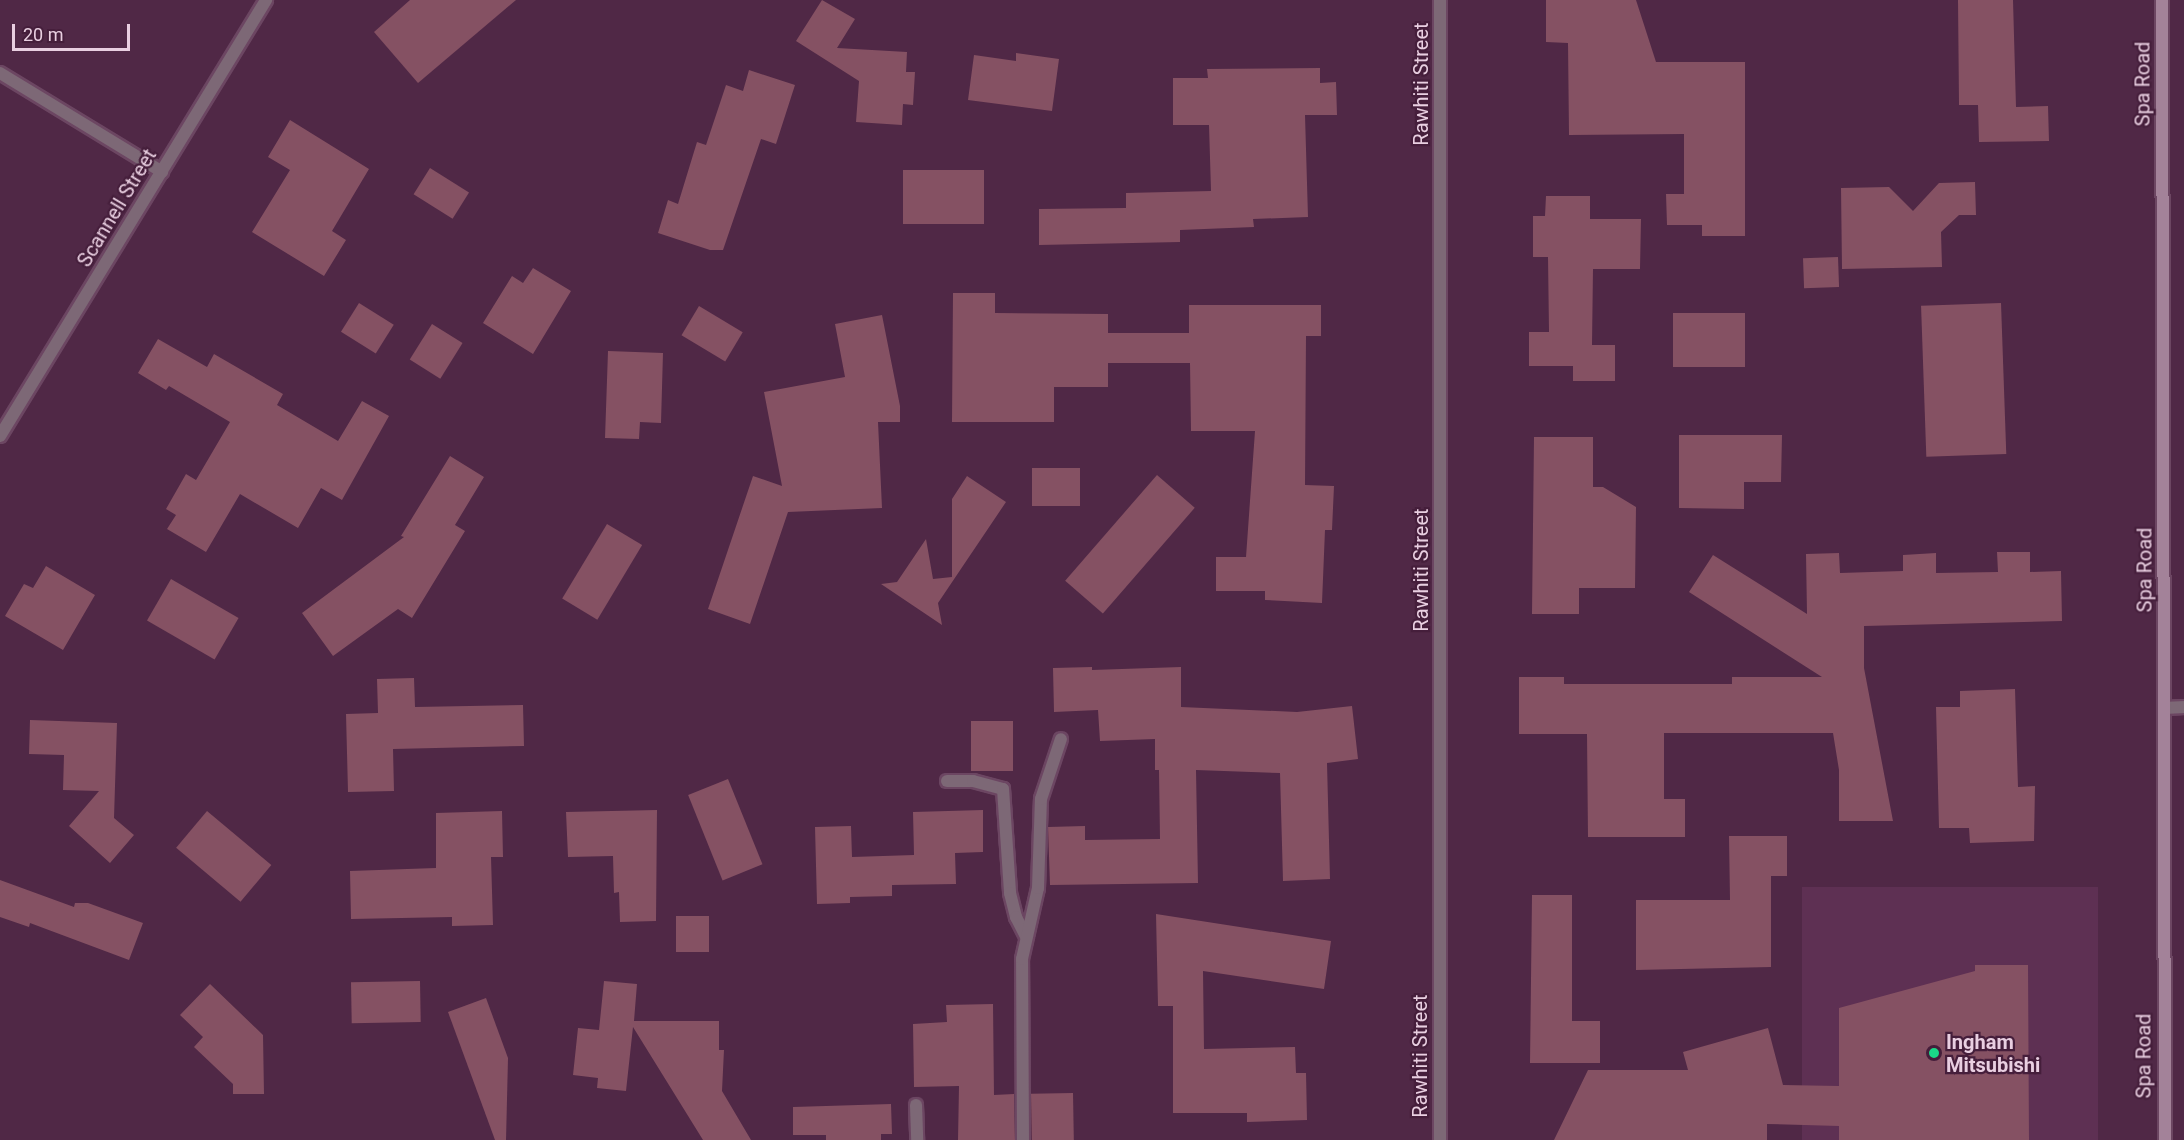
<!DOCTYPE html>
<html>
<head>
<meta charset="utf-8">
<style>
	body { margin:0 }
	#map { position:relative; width:2184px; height:1140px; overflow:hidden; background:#502846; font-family:Roboto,sans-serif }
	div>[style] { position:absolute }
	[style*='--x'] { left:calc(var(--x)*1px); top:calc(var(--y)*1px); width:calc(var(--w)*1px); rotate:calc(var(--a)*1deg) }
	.built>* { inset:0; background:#5e3053; transform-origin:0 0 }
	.building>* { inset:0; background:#855163; transform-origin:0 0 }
	.roads { filter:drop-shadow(2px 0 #6c4662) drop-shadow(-2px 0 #6c4662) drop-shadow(0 2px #6c4662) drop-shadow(0 -2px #6c4662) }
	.service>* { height:12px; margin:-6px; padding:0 6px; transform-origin:6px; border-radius:6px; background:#7d6876 }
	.minor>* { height:12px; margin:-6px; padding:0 6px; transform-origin:6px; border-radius:6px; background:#7d6876 }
	.secondary>* { height:12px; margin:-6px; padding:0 6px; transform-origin:6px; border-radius:6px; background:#a38299 }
	.dots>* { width:16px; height:16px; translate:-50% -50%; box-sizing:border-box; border:3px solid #451e3b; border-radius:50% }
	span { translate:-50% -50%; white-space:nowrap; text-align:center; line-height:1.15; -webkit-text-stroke:4.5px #451e3b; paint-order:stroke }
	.street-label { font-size:20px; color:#e9cfe1 }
	.poi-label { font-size:20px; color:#e9cfe1; font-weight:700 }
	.left { translate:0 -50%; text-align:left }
	.scale { position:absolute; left:12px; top:24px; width:118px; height:27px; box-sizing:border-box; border:3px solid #e9cfe1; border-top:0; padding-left:8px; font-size:18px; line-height:21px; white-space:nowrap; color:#e9cfe1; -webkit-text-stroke:4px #451e3b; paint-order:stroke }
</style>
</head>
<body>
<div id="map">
	<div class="built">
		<div style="left:2098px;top:887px;width:253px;height:296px;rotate:90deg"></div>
	</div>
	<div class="building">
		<div style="clip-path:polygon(410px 0,516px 0,418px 83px,374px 32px)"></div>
		<div style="clip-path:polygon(822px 0,855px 19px,837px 48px,907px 52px,906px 72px,915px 72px,913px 105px,903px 104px,902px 125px,856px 122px,859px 81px,796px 41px)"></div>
		<div style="clip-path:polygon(1546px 0,1636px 0,1656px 62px,1745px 62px,1745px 236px,1702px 236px,1702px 225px,1667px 225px,1666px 194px,1684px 194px,1684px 134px,1569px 135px,1568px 43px,1546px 42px)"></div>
		<div style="clip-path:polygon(1958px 0,2013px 0,2016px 107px,2048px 106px,2049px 141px,1979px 142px,1978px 105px,1959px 105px)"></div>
		<div style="clip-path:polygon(1016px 53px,1059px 59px,1052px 111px,968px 100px,974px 55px,1016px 61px)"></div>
		<div style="clip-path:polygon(1320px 68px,1320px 83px,1336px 82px,1337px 115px,1305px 115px,1308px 217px,1253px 219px,1254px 227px,1180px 230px,1180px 242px,1039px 245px,1039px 209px,1126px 208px,1126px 193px,1211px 191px,1209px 125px,1173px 125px,1173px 78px,1208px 78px,1207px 69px)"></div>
		<div style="clip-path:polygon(749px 70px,795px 85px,776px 144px,761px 139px,723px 250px,710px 250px,658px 233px,668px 200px,678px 204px,697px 142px,706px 145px,726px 85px,743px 91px)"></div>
		<div style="clip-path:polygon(290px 120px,369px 169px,332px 231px,346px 240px,324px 276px,252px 232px,290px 170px,268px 157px)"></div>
		<div style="left:430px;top:168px;width:46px;height:31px;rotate:32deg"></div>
		<div style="left:903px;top:170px;width:81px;height:54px"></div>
		<div style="clip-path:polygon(1975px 182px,1976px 215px,1959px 215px,1941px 232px,1942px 267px,1842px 269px,1841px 188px,1889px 187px,1913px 211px,1939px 183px)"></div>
		<div style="clip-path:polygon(1546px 196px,1590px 196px,1590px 219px,1641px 219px,1640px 269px,1593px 269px,1592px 345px,1615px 345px,1615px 381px,1573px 381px,1573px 366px,1529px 366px,1529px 332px,1549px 332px,1548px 257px,1533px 257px,1533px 216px,1545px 216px)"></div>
		<div style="left:1838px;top:257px;width:30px;height:35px;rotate:88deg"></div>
		<div style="clip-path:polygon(533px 268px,571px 291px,533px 354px,483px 323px,512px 276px,523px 283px)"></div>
		<div style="clip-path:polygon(953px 293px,995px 293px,995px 313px,1108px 314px,1108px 333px,1189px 333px,1189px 305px,1321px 305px,1321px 336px,1306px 336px,1305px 485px,1334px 486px,1332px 530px,1325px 530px,1322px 603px,1265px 600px,1265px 591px,1216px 591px,1216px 557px,1246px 557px,1255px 431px,1191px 431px,1190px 363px,1108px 363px,1108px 387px,1054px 387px,1054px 422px,952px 422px)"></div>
		<div style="left:359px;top:303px;width:41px;height:34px;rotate:32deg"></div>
		<div style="left:2001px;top:303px;width:151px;height:80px;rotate:88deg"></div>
		<div style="left:699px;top:306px;width:51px;height:34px;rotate:31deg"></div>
		<div style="left:1673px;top:313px;width:72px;height:54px"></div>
		<div style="clip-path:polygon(882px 315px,900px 406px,900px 422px,878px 422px,882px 508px,788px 512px,750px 624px,708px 609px,753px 476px,782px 486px,764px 392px,845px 377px,835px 324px)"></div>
		<div style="left:432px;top:324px;width:36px;height:42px;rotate:32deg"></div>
		<div style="clip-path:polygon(158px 339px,207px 367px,214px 354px,283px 394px,277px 405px,338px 441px,362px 401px,389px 416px,342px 500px,321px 488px,298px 528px,240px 494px,206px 552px,167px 529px,176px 515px,166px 509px,186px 474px,196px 480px,230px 422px,169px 386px,166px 390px,138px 373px)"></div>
		<div style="clip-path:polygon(608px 351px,663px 353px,661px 423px,640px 422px,639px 439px,605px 438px)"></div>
		<div style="clip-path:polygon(1679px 435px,1782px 435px,1781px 482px,1744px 482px,1744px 509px,1679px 508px)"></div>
		<div style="clip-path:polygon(1534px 437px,1593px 437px,1593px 487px,1603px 487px,1636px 507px,1635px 588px,1579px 588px,1579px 614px,1532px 614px)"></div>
		<div style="clip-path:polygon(450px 456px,484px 477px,455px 525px,465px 531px,412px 618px,398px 609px,333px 656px,302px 613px,404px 537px,401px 536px)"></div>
		<div style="left:1032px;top:468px;width:48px;height:38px"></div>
		<div style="left:1157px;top:475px;width:50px;height:140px;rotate:41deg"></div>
		<div style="clip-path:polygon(967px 476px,1006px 502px,938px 603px,942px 625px,881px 584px,897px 582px,926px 539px,933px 579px,952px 577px,952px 499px)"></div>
		<div style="left:607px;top:524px;width:41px;height:87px;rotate:31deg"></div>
		<div style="clip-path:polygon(1997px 552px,2030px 552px,2030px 572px,2061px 571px,2062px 621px,1864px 626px,1864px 668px,1893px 821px,1839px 821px,1839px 770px,1833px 733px,1664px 733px,1664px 799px,1685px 799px,1685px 837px,1588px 837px,1587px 734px,1519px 734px,1519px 677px,1564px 677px,1564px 684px,1732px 684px,1732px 677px,1822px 677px,1689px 592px,1713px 555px,1807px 614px,1806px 554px,1839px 553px,1840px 573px,1903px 571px,1903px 555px,1936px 553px,1936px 573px,1998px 572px)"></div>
		<div style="clip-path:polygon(46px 566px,95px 595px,63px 650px,5px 616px,24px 584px,33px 588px)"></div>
		<div style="left:171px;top:579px;width:78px;height:48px;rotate:30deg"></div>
		<div style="clip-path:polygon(1092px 667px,1092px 670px,1181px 667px,1181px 707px,1297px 712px,1352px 706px,1358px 759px,1327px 763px,1330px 879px,1283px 881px,1280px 773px,1196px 770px,1198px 883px,1050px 885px,1048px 827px,1085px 826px,1085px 840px,1160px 839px,1159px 770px,1155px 770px,1155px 739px,1100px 741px,1098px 710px,1054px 712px,1053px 668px)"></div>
		<div style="clip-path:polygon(414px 678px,415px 707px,523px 705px,524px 746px,393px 749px,394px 791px,348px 792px,346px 714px,378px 713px,377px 679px)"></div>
		<div style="clip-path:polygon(2015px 689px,2018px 787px,2035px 786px,2034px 841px,1970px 843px,1969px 828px,1939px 828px,1936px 707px,1960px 707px,1960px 691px)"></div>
		<div style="clip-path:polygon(30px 720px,117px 723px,114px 818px,134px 835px,110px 863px,69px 826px,99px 791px,63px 790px,64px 755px,29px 754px)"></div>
		<div style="left:971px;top:721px;width:42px;height:50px"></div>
		<div style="left:728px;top:779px;width:92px;height:43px;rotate:68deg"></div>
		<div style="clip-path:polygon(657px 810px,656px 921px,620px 922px,619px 892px,614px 893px,613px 856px,568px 857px,566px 812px)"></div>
		<div style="clip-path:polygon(983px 810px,983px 852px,955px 853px,956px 884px,892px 885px,892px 896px,850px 897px,850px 903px,817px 904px,815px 827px,851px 826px,852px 857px,914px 855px,913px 812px)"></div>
		<div style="left:207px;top:811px;width:84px;height:48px;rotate:40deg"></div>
		<div style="clip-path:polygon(502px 811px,503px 857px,491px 857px,493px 925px,452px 926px,452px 917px,351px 919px,350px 871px,436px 868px,436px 813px)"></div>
		<div style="clip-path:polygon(1729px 836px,1787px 836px,1787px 876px,1771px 876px,1771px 967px,1636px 970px,1636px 900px,1730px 900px)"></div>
		<div style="clip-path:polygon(0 880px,74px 907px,75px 903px,88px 903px,143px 923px,129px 960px,30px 923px,29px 927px,0 917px)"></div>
		<div style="clip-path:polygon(1532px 895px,1572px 895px,1572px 1021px,1600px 1021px,1600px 1063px,1530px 1063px)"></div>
		<div style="clip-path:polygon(1156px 914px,1331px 941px,1324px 989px,1203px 971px,1204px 1049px,1295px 1047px,1296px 1073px,1306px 1073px,1307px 1120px,1247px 1122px,1247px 1113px,1173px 1113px,1173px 1006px,1158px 1006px)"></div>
		<div style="left:676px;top:916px;width:33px;height:36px"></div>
		<div style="clip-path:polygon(1975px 965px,2028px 965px,2029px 1140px,1839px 1140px,1839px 1126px,1767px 1124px,1767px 1140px,1554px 1140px,1588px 1070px,1688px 1070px,1683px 1052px,1768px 1028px,1783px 1085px,1839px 1086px,1839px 1008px,1975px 971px)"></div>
		<div style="left:420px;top:981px;width:41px;height:69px;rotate:89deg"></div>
		<div style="clip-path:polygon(604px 981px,637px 984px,634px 1021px,719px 1021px,719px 1050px,724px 1050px,722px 1091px,751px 1140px,703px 1140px,633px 1027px,626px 1091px,597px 1088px,598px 1078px,573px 1075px,578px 1028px,599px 1030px)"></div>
		<div style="clip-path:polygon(210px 984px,263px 1035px,264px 1094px,233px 1094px,233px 1084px,194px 1047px,203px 1037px,180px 1015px)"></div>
		<div style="clip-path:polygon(486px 998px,508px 1058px,506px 1140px,495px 1140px,448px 1012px)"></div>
		<div style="clip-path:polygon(993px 1004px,994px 1095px,1014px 1094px,1015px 1140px,958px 1140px,959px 1086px,914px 1087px,913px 1024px,947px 1022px,946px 1005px)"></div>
		<div style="left:1073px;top:1093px;width:47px;height:42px;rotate:89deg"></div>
		<div style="clip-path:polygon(891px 1104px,892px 1134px,881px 1134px,881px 1140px,826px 1140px,826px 1135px,793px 1135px,793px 1107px)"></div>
	</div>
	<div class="roads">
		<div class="service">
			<div style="--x:947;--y:781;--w:26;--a:0"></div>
			<div style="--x:973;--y:781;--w:31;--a:15"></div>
			<div style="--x:1003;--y:789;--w:104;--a:86.1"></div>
			<div style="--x:1010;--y:893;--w:25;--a:76"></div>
			<div style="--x:1016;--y:917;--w:22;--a:63"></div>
			<div style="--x:916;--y:1105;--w:35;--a:88"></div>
			<div style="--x:1023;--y:1140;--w:181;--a:-90.3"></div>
			<div style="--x:1022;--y:959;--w:73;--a:-77.3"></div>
			<div style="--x:1038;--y:888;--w:89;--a:-88.1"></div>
			<div style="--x:1041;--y:799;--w:63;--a:-71.6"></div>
		</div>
		<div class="minor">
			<div style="--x:0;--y:73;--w:190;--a:31.4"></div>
			<div style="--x:0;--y:436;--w:511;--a:-58.61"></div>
			<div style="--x:2165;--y:708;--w:19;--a:-3"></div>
			<div style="--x:1440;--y:1140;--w:1140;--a:-90"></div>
		</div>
		<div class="secondary">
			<div style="--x:2162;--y:0;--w:1140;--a:89.85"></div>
		</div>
	</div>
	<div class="dots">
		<div style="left:1934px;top:1053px;background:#1ad988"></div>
	</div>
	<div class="street-label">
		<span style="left:1421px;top:84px;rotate:-90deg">Rawhiti Street</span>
		<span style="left:2143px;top:84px;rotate:-90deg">Spa Road</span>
		<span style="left:117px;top:208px;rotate:-59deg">Scannell Street</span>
		<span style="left:1421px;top:570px;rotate:-90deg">Rawhiti Street</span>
		<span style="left:2145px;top:570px;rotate:-90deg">Spa Road</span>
		<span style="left:1420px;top:1056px;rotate:-90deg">Rawhiti Street</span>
		<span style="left:2144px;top:1056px;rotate:-90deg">Spa Road</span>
	</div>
	<div class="poi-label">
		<span class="left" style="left:1946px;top:1054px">Ingham<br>Mitsubishi</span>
	</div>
	<div class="scale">20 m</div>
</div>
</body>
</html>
